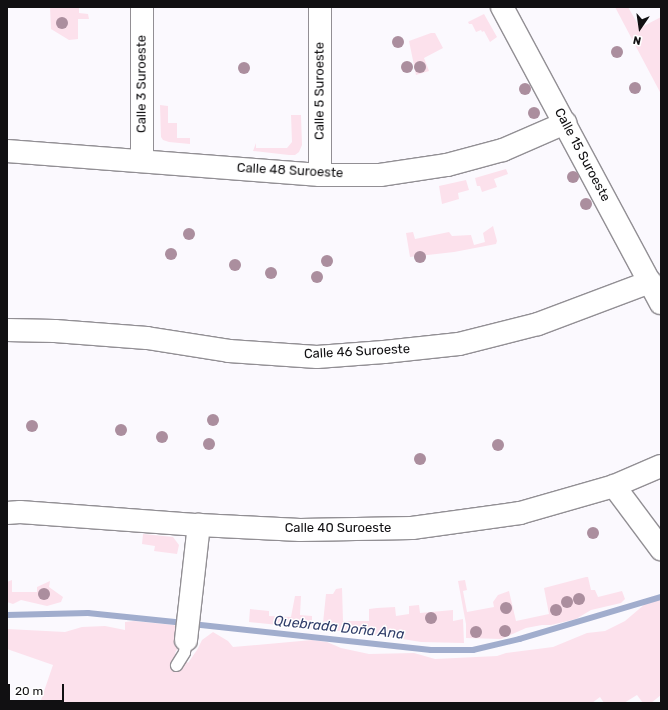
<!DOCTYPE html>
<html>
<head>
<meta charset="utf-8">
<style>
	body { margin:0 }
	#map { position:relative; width:668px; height:710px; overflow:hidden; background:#fbf9fe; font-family:Rubik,sans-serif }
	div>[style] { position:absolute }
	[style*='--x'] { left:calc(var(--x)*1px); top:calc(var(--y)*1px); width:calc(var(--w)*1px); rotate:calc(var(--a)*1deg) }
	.green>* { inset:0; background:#fce1ec }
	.stream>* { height:5.5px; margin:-2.75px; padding:0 2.75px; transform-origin:2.75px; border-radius:2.75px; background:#a1adcd }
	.roads { filter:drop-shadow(1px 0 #928f94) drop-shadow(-1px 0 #928f94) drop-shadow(0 1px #928f94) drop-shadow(0 -1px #928f94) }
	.service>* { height:11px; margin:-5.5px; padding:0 5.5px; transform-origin:5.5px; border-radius:5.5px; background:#fff }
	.minor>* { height:22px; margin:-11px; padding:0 11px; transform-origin:11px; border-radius:11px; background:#fff }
	.trees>* { width:12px; height:12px; margin:-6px; border-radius:50%; background:#ab8e9e }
	span { translate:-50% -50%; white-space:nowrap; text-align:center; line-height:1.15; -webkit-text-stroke:3px #fff; paint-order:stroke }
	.street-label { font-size:13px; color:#111012 }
	.water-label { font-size:14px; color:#313e6a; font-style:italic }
	.frame { position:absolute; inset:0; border:8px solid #111012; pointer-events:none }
	.north { position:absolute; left:620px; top:8px; width:40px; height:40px; -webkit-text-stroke:3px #fff; paint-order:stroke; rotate:193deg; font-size:11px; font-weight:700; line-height:16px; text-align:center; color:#111012 }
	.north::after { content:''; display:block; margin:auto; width:14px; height:18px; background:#111012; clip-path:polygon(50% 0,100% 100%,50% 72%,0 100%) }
	.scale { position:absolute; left:8px; top:684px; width:56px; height:18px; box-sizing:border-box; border:2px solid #111012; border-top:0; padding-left:5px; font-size:12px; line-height:14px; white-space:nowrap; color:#111012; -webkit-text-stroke:3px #fff; paint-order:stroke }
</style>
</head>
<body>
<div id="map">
	<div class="green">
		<div style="clip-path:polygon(50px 7px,79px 7px,79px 13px,88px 14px,89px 19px,78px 19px,78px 39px,69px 40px,51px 29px)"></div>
		<div style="clip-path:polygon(615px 7px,628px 7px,640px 28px,661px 17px,661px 94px)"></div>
		<div style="clip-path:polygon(484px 14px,497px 37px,490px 42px,484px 31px,482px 32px,481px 30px,476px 32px,472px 24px,469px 24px,468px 22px)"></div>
		<div style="clip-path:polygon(431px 33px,435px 33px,443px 48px,424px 58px,429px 71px,416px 75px,409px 41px)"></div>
		<div style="clip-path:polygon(160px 105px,168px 106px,168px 123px,177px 123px,177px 138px,190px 138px,190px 144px,169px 142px,163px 140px,161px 137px)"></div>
		<div style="clip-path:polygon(291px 115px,301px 115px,302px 145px,299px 152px,295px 155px,289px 155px,253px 151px,256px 143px,256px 148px,287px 148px,292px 142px)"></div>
		<div style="clip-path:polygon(506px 169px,508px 174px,494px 179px,497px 187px,482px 192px,480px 186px,477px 186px,475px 178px)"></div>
		<div style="clip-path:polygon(466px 180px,469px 190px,458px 193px,459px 199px,442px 204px,439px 186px)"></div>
		<div style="clip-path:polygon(493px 226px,497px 241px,496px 244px,454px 252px,410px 257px,406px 233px,413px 232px,415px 239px,449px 232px,452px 236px,471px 235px,474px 245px,485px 242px,483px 233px)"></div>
		<div style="clip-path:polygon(143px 534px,173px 537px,179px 545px,177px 554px,154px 551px,155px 546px,142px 544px)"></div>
		<div style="clip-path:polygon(586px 577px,588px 577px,591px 590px,595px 590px,598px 597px,622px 591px,625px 599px,621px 603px,591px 610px,576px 619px,551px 625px,542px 625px,526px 628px,501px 639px,466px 638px,466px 624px,458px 581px,465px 580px,467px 590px,463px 591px,467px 612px,494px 607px,493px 602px,498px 595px,509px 591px,516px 621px,549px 614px,544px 588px)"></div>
		<div style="clip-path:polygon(12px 580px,12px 592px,37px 592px,37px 587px,50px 581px,49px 587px,63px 597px,61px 602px,47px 606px,21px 600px,13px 604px,7px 602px,7px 582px)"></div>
		<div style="clip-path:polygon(342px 588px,343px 621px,369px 621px,369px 609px,377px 608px,395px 607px,396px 616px,409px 614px,409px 606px,419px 605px,420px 613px,453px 610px,453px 621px,463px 619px,464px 643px,421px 642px,378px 635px,249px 622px,250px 609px,269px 611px,269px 616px,291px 617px,295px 596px,301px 596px,300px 615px,312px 616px,312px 622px,323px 623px,326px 594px,333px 594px,336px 589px)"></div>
		<div style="clip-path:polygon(661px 599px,661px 695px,651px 703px,643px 703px,637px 695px,624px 703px,604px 703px,600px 697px,592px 703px,40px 703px,53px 665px,7px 649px,7px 629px,65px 632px,82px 627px,105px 626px,125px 630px,125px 622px,134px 621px,174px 625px,184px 637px,175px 653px,188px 663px,197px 650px,202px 640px,213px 632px,228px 641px,233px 647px,312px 640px,327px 642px,341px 648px,369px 654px,414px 653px,435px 659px,497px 656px,506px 653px,553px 647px,587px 633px,605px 631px,625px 621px,645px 604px)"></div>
	</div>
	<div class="stream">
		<div style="--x:7;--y:615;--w:81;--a:-1.4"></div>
		<div style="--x:88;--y:613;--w:97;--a:5.9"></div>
		<div style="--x:192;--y:624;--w:240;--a:6.2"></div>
		<div style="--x:431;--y:650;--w:42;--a:0"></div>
		<div style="--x:473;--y:650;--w:48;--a:-13.2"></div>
		<div style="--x:520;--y:639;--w:147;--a:-16.6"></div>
	</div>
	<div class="roads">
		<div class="service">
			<div style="--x:176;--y:665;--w:15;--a:-58"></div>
			<div style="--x:184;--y:652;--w:12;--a:-81"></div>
		</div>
		<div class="minor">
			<div style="--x:502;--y:7;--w:336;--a:61.8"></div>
			<div style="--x:7;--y:151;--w:314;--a:4.4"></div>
			<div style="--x:320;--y:175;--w:60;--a:0"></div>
			<div style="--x:380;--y:175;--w:68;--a:-8.5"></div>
			<div style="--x:447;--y:165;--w:58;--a:-15"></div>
			<div style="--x:503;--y:150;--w:68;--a:-23.5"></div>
			<div style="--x:142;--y:161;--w:154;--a:-90"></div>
			<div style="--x:320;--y:175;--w:168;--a:-90"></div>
			<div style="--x:7;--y:330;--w:48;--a:1.2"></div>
			<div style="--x:55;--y:331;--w:92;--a:4.4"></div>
			<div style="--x:147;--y:338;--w:83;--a:9"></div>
			<div style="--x:229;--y:351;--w:88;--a:3.9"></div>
			<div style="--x:317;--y:357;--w:67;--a:-4.3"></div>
			<div style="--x:384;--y:352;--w:75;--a:-6.1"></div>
			<div style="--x:459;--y:344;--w:81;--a:-14.2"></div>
			<div style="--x:538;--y:324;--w:120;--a:-20.6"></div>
			<div style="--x:614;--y:486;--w:79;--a:53.3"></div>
			<div style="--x:7;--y:513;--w:13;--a:-4"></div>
			<div style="--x:20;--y:512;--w:179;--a:4.2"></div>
			<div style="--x:199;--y:525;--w:101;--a:2.8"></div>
			<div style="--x:300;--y:530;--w:112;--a:-1"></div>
			<div style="--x:412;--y:528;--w:109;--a:-7.9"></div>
			<div style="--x:520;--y:513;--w:98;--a:-16"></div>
			<div style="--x:614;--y:486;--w:51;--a:-23.1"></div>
			<div style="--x:186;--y:640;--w:116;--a:-83.6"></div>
		</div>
	</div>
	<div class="trees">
		<div style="left:62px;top:23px"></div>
		<div style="left:398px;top:42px"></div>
		<div style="left:617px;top:52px"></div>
		<div style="left:407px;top:67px"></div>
		<div style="left:420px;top:67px"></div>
		<div style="left:244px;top:68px"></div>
		<div style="left:635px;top:88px"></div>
		<div style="left:525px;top:89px"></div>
		<div style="left:534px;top:113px"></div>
		<div style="left:573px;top:177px"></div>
		<div style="left:586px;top:204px"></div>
		<div style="left:189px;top:234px"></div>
		<div style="left:171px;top:254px"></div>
		<div style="left:420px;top:257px"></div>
		<div style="left:327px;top:261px"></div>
		<div style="left:235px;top:265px"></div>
		<div style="left:271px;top:273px"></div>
		<div style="left:317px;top:277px"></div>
		<div style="left:213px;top:420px"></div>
		<div style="left:32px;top:426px"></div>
		<div style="left:121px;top:430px"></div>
		<div style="left:162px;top:437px"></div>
		<div style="left:209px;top:444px"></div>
		<div style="left:498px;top:445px"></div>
		<div style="left:420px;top:459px"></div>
		<div style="left:593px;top:533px"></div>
		<div style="left:44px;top:594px"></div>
		<div style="left:579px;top:599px"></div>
		<div style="left:567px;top:602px"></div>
		<div style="left:506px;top:608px"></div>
		<div style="left:556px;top:610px"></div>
		<div style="left:431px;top:618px"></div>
		<div style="left:505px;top:631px"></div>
		<div style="left:476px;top:632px"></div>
	</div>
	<div class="street-label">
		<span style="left:142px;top:84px;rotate:-90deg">Calle 3 Suroeste</span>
		<span style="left:320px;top:91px;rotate:-90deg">Calle 5 Suroeste</span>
		<span style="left:582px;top:155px;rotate:62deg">Calle 15 Suroeste</span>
		<span style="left:290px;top:171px;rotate:3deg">Calle 48 Suroeste</span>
		<span style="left:357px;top:352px;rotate:-3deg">Calle 46 Suroeste</span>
		<span style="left:338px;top:528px">Calle 40 Suroeste</span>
	</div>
	<div class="water-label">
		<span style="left:339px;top:628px;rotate:6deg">Quebrada Doña Ana</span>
	</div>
	<div class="frame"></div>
	<div class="north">N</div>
	<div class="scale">20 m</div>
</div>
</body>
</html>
